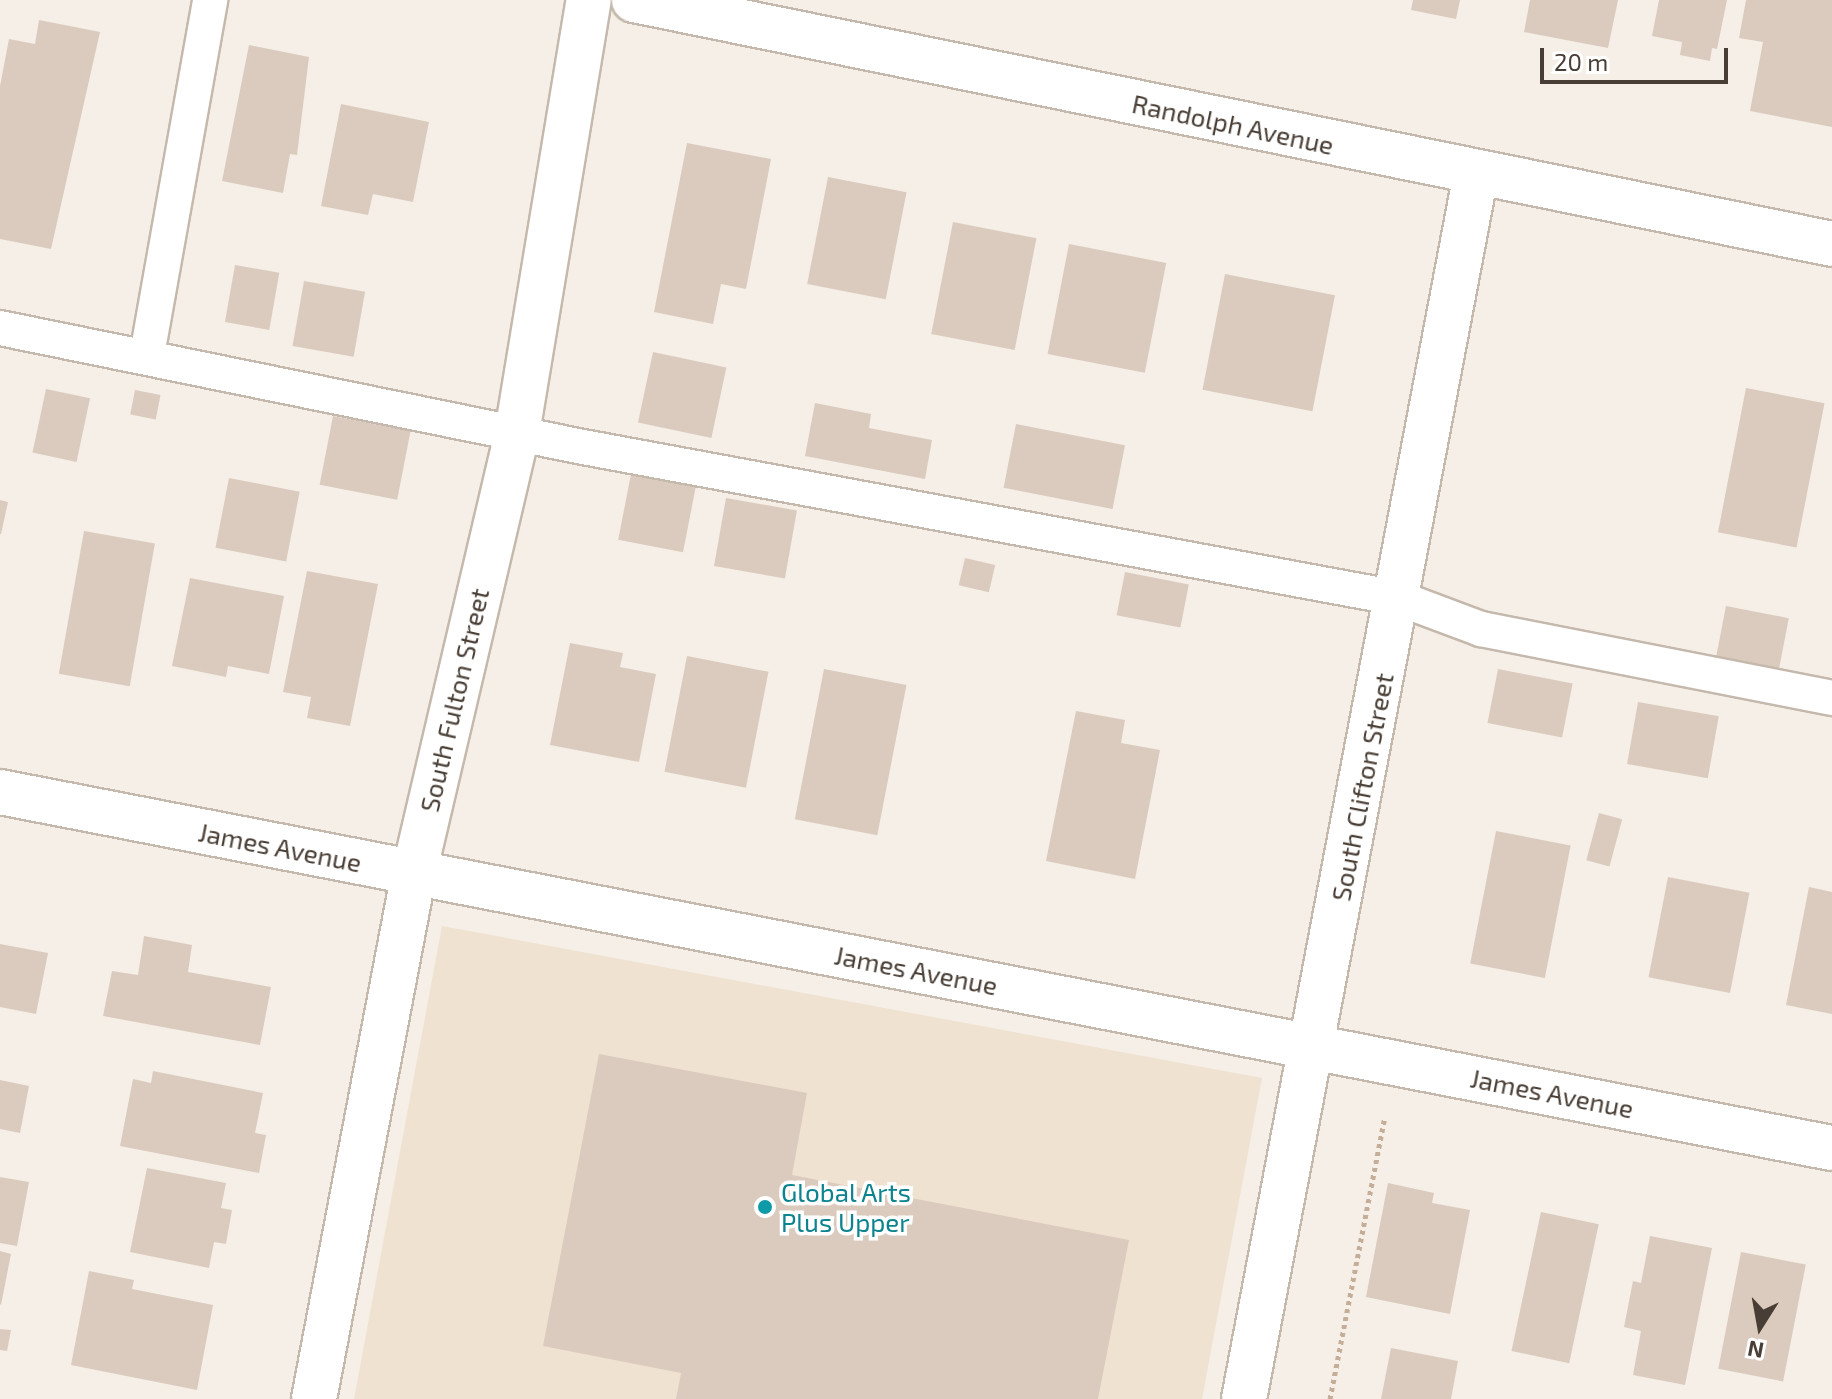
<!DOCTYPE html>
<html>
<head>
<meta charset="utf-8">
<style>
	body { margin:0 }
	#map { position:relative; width:1832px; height:1399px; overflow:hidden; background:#f5efe7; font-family:"Exo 2",sans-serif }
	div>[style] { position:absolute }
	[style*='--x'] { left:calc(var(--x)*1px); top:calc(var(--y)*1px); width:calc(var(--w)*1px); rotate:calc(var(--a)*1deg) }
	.education>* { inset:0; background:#f0e2d0 }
	.building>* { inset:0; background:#dbcbbe; transform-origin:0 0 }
	.path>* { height:5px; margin-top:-2.5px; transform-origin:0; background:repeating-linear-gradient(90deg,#c5ae98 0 4px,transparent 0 8px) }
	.roads { filter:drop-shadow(2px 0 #c5b8ac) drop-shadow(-2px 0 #c5b8ac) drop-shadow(0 2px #c5b8ac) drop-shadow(0 -2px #c5b8ac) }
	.service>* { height:34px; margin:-17px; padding:0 17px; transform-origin:17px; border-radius:17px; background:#fff }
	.minor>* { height:44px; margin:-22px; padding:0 22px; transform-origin:22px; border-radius:22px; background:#fff }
	.tertiary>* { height:44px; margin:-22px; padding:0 22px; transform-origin:22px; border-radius:22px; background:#fff }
	.dots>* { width:22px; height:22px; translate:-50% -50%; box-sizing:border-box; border:4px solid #fff; border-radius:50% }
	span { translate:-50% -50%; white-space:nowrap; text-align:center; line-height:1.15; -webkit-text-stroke:7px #fff; paint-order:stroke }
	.street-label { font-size:26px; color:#493e35 }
	.culture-label { font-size:26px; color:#0d838f }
	.left { translate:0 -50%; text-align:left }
	.north { position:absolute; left:1720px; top:1287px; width:80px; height:80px; -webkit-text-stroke:6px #fff; paint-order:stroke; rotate:191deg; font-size:22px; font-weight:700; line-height:32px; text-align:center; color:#493e35 }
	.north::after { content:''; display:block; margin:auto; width:28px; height:36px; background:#493e35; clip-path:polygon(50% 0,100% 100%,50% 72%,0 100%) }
	.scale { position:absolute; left:1540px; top:48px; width:188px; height:36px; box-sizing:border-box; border:4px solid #493e35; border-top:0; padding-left:10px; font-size:24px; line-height:28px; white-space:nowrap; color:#493e35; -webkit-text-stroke:6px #fff; paint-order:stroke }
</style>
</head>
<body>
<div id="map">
	<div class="education">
		<div style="clip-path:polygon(442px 926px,1262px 1078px,1202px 1399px,354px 1399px)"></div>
	</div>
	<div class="building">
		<div style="clip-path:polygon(1413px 0,1460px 0,1456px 19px,1411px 10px)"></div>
		<div style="clip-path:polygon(1530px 0,1618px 0,1608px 48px,1524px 32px)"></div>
		<div style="clip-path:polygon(1659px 0,1727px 0,1717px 49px,1712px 48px,1710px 61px,1680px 55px,1682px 42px,1652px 36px)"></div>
		<div style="clip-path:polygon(1746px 0,1832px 0,1832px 127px,1750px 111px,1763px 42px,1739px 38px)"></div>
		<div style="clip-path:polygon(39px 20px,100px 32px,51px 249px,0 239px,0 86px,9px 39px,35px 44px)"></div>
		<div style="clip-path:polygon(249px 45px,309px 57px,297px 155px,290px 154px,283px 193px,222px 181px)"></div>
		<div style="clip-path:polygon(341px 104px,429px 122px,413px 202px,373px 194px,368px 215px,321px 206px)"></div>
		<div style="clip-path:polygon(687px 143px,771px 159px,746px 289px,721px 284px,713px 324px,654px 312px)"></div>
		<div style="left:828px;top:177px;width:80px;height:109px;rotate:11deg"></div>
		<div style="left:953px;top:222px;width:85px;height:114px;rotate:11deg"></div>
		<div style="left:1069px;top:244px;width:99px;height:112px;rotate:11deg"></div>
		<div style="left:235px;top:265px;width:45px;height:58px;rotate:10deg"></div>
		<div style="left:1225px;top:274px;width:112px;height:118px;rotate:11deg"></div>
		<div style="left:304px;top:281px;width:62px;height:66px;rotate:10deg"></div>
		<div style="left:653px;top:352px;width:75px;height:72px;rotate:12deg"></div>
		<div style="left:1746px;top:388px;width:80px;height:147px;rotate:11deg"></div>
		<div style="left:46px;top:389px;width:45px;height:65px;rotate:12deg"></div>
		<div style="left:135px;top:390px;width:26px;height:25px;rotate:11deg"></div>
		<div style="clip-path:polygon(815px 403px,871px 414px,869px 428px,932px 440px,925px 479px,805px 456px)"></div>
		<div style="left:333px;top:416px;width:79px;height:70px;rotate:11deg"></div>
		<div style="left:1016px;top:424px;width:111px;height:65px;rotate:11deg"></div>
		<div style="left:631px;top:474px;width:66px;height:67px;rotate:11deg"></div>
		<div style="left:229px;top:478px;width:72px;height:71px;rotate:11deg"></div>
		<div style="left:726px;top:498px;width:72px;height:69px;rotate:10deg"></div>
		<div style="clip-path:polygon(0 500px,8px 502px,1px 534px,0 534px)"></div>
		<div style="left:84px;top:531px;width:72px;height:145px;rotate:10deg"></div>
		<div style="left:965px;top:558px;width:31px;height:28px;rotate:13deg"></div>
		<div style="clip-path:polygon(307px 571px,378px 584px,350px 726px,307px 718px,311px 697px,283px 692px)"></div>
		<div style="left:1125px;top:572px;width:65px;height:44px;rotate:11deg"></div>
		<div style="clip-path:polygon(190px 578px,284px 596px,269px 674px,228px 666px,226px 677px,172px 666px)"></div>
		<div style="left:1726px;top:606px;width:64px;height:60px;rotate:11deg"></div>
		<div style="clip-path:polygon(570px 643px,623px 653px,620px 667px,656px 674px,639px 762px,550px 745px)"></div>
		<div style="left:687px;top:656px;width:83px;height:118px;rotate:11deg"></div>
		<div style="left:824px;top:669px;width:84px;height:153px;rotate:11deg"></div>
		<div style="left:1498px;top:669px;width:76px;height:55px;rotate:11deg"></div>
		<div style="left:1638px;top:702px;width:82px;height:63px;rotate:10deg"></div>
		<div style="clip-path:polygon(1076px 711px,1125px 720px,1121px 743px,1160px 750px,1135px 879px,1046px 861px)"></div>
		<div style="left:1599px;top:813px;width:24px;height:49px;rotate:15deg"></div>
		<div style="left:1496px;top:831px;width:76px;height:135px;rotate:11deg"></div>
		<div style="left:1668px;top:877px;width:83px;height:102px;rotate:11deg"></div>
		<div style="clip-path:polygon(1809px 887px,1832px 892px,1832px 1014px,1786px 1005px)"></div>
		<div style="clip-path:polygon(144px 936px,192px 945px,188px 972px,271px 987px,260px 1045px,103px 1016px,112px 971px,138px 975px)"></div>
		<div style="clip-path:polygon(0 944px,48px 953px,36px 1014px,0 1007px)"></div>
		<div style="clip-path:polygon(599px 1054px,807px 1093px,792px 1175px,1129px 1240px,1098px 1399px,676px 1399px,681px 1373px,543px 1346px)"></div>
		<div style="clip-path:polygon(153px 1071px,263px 1093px,255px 1133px,266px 1135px,259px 1173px,120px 1146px,133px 1079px,151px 1083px)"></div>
		<div style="clip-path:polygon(0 1080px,29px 1086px,20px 1133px,0 1129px)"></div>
		<div style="clip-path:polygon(147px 1168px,226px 1183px,221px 1208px,232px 1210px,226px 1244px,214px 1242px,209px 1268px,130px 1252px)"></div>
		<div style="clip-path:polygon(0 1177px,29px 1182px,17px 1246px,0 1243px)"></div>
		<div style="clip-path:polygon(1388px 1183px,1434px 1193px,1432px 1203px,1470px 1210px,1450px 1314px,1366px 1297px)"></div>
		<div style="left:1541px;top:1212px;width:59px;height:142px;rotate:12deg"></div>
		<div style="clip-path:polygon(1650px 1236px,1712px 1248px,1685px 1385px,1633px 1375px,1641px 1331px,1624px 1327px,1633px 1281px,1641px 1283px)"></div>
		<div style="clip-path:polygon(0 1251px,11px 1254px,1px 1305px,0 1304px)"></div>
		<div style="left:1741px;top:1252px;width:66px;height:119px;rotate:11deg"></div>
		<div style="clip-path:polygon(89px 1271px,134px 1280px,132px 1289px,213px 1305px,197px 1390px,71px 1365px)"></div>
		<div style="clip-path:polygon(0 1329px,11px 1330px,7px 1351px,0 1350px)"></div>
		<div style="clip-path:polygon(1391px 1348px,1458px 1361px,1451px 1399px,1381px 1399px)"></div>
	</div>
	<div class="path">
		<div style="--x:1330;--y:1399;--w:287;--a:-79"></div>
	</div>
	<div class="roads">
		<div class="service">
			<div style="--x:0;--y:328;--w:595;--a:11.54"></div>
			<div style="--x:583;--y:447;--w:829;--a:10.5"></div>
			<div style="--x:1398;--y:598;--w:89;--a:20.5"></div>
			<div style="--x:1481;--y:629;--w:358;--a:11.1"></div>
			<div style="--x:147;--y:355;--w:361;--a:-79.9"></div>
		</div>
		<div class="minor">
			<div style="--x:0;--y:792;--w:1866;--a:11"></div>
			<div style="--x:314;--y:1399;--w:535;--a:-79.24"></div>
			<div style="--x:414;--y:873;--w:452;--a:-76.8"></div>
			<div style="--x:517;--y:433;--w:439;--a:-80.6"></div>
			<div style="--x:1244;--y:1399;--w:1247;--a:-79.28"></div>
		</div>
		<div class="tertiary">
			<div style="--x:634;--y:0;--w:1223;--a:11.51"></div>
		</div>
	</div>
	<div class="dots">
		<div style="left:765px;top:1207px;background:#0f9aa8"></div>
	</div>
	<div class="street-label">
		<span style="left:1233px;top:124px;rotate:12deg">Randolph Avenue</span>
		<span style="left:454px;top:700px;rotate:-77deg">South Fulton Street</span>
		<span style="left:1362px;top:787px;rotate:-79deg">South Clifton Street</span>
		<span style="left:280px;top:847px;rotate:11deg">James Avenue</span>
		<span style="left:916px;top:970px;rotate:11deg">James Avenue</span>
		<span style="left:1552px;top:1093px;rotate:11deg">James Avenue</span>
	</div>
	<div class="culture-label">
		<span class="left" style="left:781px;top:1207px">Global Arts<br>Plus Upper</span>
	</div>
	<div class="north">N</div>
	<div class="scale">20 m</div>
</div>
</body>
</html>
